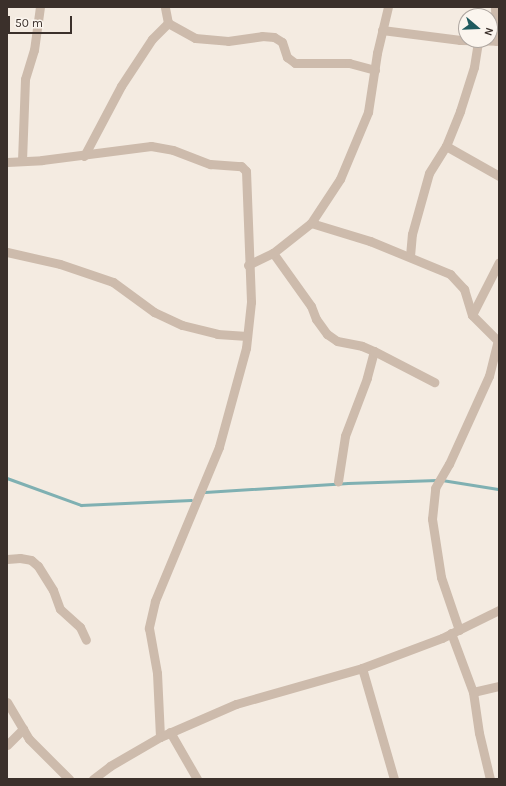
<!DOCTYPE html>
<html>
<head>
<meta charset="utf-8">
<style>
	body { margin:0 }
	#map { position:relative; width:506px; height:786px; overflow:hidden; background:#f4ebe1; font-family:Karla,sans-serif }
	div>[style] { position:absolute }
	[style*='--x'] { left:calc(var(--x)*1px); top:calc(var(--y)*1px); width:calc(var(--w)*1px); rotate:calc(var(--a)*1deg) }
	.stream>* { height:2.5px; margin:-1.25px; padding:0 1.25px; transform-origin:1.25px; border-radius:1.25px; background:#7fb0b2 }
	.street>* { height:9px; margin:-4.5px; padding:0 4.5px; transform-origin:4.5px; border-radius:4.5px; background:#cdbbac }
	span { translate:-50% -50%; white-space:nowrap; text-align:center; line-height:1.15; -webkit-text-stroke:3px #fbf5ee; paint-order:stroke }
	.frame { position:absolute; inset:0; border:8px solid #3b302b; pointer-events:none }
	.north { position:absolute; left:458px; top:8px; width:40px; height:40px; box-sizing:border-box; background:#fbf5ee; border:1px solid #aea6a0; border-radius:50%; rotate:109deg; font-size:11px; font-weight:700; line-height:16px; text-align:center; color:#3b302b }
	.north::after { content:''; display:block; margin:auto; width:14px; height:18px; background:#1f5a5e; clip-path:polygon(50% 0,100% 100%,50% 72%,0 100%) }
	.scale { position:absolute; left:8px; top:16px; width:64px; height:18px; box-sizing:border-box; border:2px solid #3b302b; border-top:0; padding-left:5px; font-size:12px; line-height:14px; white-space:nowrap; color:#3b302b; -webkit-text-stroke:3px #fbf5ee; paint-order:stroke }
</style>
</head>
<body>
<div id="map">
	<div class="stream">
		<div style="--x:7;--y:478;--w:79;--a:20"></div>
		<div style="--x:81;--y:505;--w:110;--a:-2.6"></div>
		<div style="--x:442;--y:480;--w:58;--a:9"></div>
		<div style="--x:205;--y:492;--w:143;--a:-3.6"></div>
		<div style="--x:348;--y:483;--w:89;--a:-1.9"></div>
	</div>
	<div class="street">
		<div style="--x:495;--y:7;--w:34;--a:88"></div>
		<div style="--x:168;--y:23;--w:31;--a:29"></div>
		<div style="--x:195;--y:38;--w:33;--a:5"></div>
		<div style="--x:228;--y:41;--w:34;--a:-8"></div>
		<div style="--x:262;--y:36;--w:12;--a:5"></div>
		<div style="--x:274;--y:37;--w:9;--a:32"></div>
		<div style="--x:282;--y:42;--w:16;--a:72"></div>
		<div style="--x:287;--y:57;--w:10;--a:37"></div>
		<div style="--x:295;--y:63;--w:54;--a:0"></div>
		<div style="--x:349;--y:63;--w:27;--a:15"></div>
		<div style="--x:382;--y:30;--w:79;--a:7.3"></div>
		<div style="--x:460;--y:40;--w:39;--a:1"></div>
		<div style="--x:446;--y:146;--w:61;--a:29.5"></div>
		<div style="--x:84;--y:156;--w:79;--a:-62.1"></div>
		<div style="--x:121;--y:86;--w:56;--a:-56.6"></div>
		<div style="--x:152;--y:39;--w:23;--a:-45"></div>
		<div style="--x:168;--y:23;--w:16;--a:-101"></div>
		<div style="--x:22;--y:161;--w:82;--a:-87.9"></div>
		<div style="--x:25;--y:79;--w:30;--a:-73"></div>
		<div style="--x:34;--y:50;--w:43;--a:-82.1"></div>
		<div style="--x:7;--y:162;--w:35;--a:-3"></div>
		<div style="--x:42;--y:160;--w:110;--a:-7.3"></div>
		<div style="--x:151;--y:146;--w:22;--a:10"></div>
		<div style="--x:173;--y:150;--w:40;--a:21"></div>
		<div style="--x:210;--y:164;--w:31;--a:4"></div>
		<div style="--x:241;--y:166;--w:7;--a:45"></div>
		<div style="--x:246;--y:171;--w:131;--a:87.8"></div>
		<div style="--x:251;--y:302;--w:46;--a:96.2"></div>
		<div style="--x:246;--y:348;--w:103;--a:105.3"></div>
		<div style="--x:219;--y:447;--w:167;--a:112.6"></div>
		<div style="--x:155;--y:601;--w:28;--a:103"></div>
		<div style="--x:149;--y:628;--w:46;--a:79.9"></div>
		<div style="--x:157;--y:673;--w:64;--a:87.3"></div>
		<div style="--x:311;--y:223;--w:62;--a:17"></div>
		<div style="--x:370;--y:241;--w:87;--a:22.4"></div>
		<div style="--x:450;--y:274;--w:21;--a:47"></div>
		<div style="--x:464;--y:289;--w:27;--a:73"></div>
		<div style="--x:472;--y:315;--w:38;--a:45"></div>
		<div style="--x:7;--y:252;--w:54;--a:12.8"></div>
		<div style="--x:60;--y:264;--w:56;--a:18.8"></div>
		<div style="--x:113;--y:282;--w:51;--a:36.2"></div>
		<div style="--x:154;--y:312;--w:31;--a:25"></div>
		<div style="--x:182;--y:325;--w:36;--a:14"></div>
		<div style="--x:217;--y:334;--w:30;--a:4"></div>
		<div style="--x:273;--y:253;--w:65;--a:54.4"></div>
		<div style="--x:311;--y:306;--w:14;--a:69"></div>
		<div style="--x:316;--y:319;--w:19;--a:54"></div>
		<div style="--x:327;--y:334;--w:12;--a:35"></div>
		<div style="--x:337;--y:341;--w:25;--a:11"></div>
		<div style="--x:362;--y:346;--w:13;--a:23"></div>
		<div style="--x:374;--y:351;--w:28;--a:105"></div>
		<div style="--x:367;--y:378;--w:62;--a:110.8"></div>
		<div style="--x:345;--y:436;--w:46;--a:98.8"></div>
		<div style="--x:410;--y:256;--w:22;--a:-85"></div>
		<div style="--x:412;--y:234;--w:63;--a:-74.4"></div>
		<div style="--x:429;--y:173;--w:32;--a:-58"></div>
		<div style="--x:446;--y:146;--w:38;--a:-68"></div>
		<div style="--x:460;--y:111;--w:46;--a:-72.3"></div>
		<div style="--x:474;--y:67;--w:26;--a:-81"></div>
		<div style="--x:248;--y:265;--w:28;--a:-26"></div>
		<div style="--x:273;--y:253;--w:48;--a:-38.3"></div>
		<div style="--x:311;--y:223;--w:53;--a:-56.6"></div>
		<div style="--x:340;--y:179;--w:73;--a:-67.3"></div>
		<div style="--x:368;--y:112;--w:60;--a:-81.3"></div>
		<div style="--x:377;--y:53;--w:47;--a:-76.6"></div>
		<div style="--x:472;--y:315;--w:59;--a:-63"></div>
		<div style="--x:374;--y:351;--w:68;--a:27.3"></div>
		<div style="--x:7;--y:559;--w:13;--a:-4"></div>
		<div style="--x:20;--y:558;--w:11;--a:10"></div>
		<div style="--x:31;--y:560;--w:9;--a:41"></div>
		<div style="--x:38;--y:566;--w:28;--a:58"></div>
		<div style="--x:53;--y:590;--w:20;--a:70"></div>
		<div style="--x:60;--y:609;--w:27;--a:42"></div>
		<div style="--x:80;--y:627;--w:14;--a:65"></div>
		<div style="--x:459;--y:630;--w:56;--a:-108.8"></div>
		<div style="--x:441;--y:577;--w:59;--a:-98.8"></div>
		<div style="--x:432;--y:519;--w:31;--a:-84"></div>
		<div style="--x:435;--y:488;--w:28;--a:-60"></div>
		<div style="--x:449;--y:464;--w:97;--a:-65.6"></div>
		<div style="--x:489;--y:376;--w:36;--a:-76"></div>
		<div style="--x:451;--y:633;--w:63;--a:69.6"></div>
		<div style="--x:473;--y:692;--w:41;--a:81.7"></div>
		<div style="--x:479;--y:733;--w:47;--a:76.6"></div>
		<div style="--x:362;--y:668;--w:116;--a:73.9"></div>
		<div style="--x:473;--y:692;--w:27;--a:-13"></div>
		<div style="--x:7;--y:702;--w:43;--a:59.3"></div>
		<div style="--x:29;--y:739;--w:57;--a:45"></div>
		<div style="--x:170;--y:732;--w:54;--a:60.1"></div>
		<div style="--x:7;--y:745;--w:23;--a:-45"></div>
		<div style="--x:93;--y:779;--w:21;--a:-37"></div>
		<div style="--x:110;--y:766;--w:58;--a:-30.1"></div>
		<div style="--x:160;--y:737;--w:83;--a:-23.5"></div>
		<div style="--x:236;--y:704;--w:131;--a:-15.9"></div>
		<div style="--x:362;--y:668;--w:85;--a:-20.6"></div>
		<div style="--x:442;--y:638;--w:64;--a:-26.2"></div>
	</div>
	<div class="frame"></div>
	<div class="north">N</div>
	<div class="scale">50 m</div>
</div>
</body>
</html>
